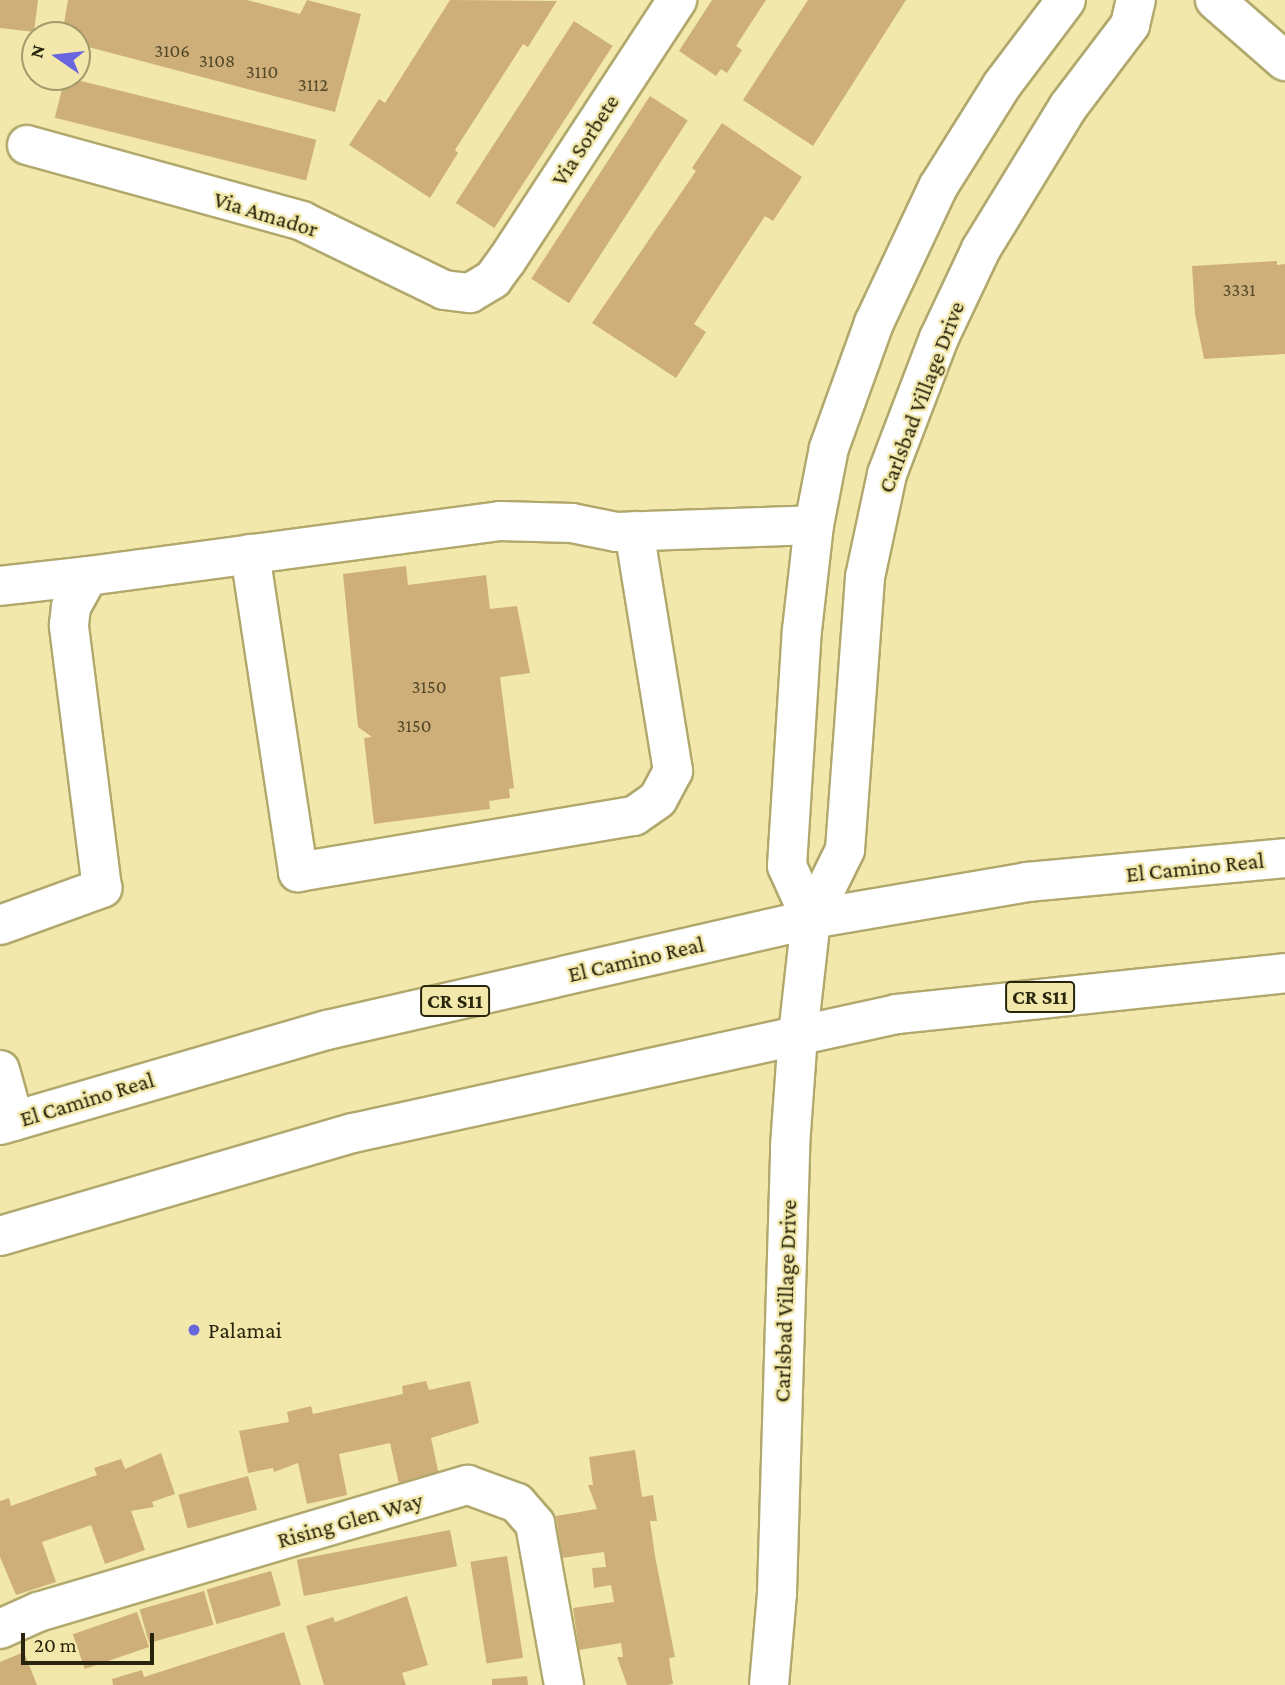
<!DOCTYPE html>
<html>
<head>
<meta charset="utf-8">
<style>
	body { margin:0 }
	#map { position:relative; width:1285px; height:1685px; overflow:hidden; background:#f2e8ab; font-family:"Crimson Pro",serif }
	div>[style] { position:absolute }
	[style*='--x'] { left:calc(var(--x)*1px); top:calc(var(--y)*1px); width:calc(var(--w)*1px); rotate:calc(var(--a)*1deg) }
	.building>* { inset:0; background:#ceaf7a; transform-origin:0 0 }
	.roads { filter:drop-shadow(2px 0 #b1a86d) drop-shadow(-2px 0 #b1a86d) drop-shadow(0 2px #b1a86d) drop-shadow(0 -2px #b1a86d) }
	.minor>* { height:38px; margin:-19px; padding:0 19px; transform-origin:19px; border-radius:19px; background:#fff }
	.major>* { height:38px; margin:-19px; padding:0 19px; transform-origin:19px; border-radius:19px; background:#fff }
	.dots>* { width:19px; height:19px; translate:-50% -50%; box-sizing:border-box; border:4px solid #f2e8ab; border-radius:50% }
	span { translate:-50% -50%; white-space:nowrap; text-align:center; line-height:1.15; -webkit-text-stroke:5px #f2e8ab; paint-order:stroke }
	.number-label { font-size:19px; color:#524828 }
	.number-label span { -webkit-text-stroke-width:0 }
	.shield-label span { padding:2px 5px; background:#f2e8ab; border:2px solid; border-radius:5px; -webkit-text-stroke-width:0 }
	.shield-label { font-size:21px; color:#29250c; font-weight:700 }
	.street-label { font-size:23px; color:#29250c }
	.poi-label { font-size:23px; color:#29250c }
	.left { translate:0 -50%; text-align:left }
	.north { position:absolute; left:21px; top:21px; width:70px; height:70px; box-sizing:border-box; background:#f2e8ab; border:2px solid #a29a6b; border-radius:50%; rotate:284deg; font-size:19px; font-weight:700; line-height:28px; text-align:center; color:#29250c }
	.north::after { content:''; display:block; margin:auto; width:24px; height:32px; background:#6965df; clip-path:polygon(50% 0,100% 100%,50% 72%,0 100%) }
	.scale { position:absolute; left:21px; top:1633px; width:133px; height:32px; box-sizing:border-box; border:4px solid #29250c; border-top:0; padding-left:9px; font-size:21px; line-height:24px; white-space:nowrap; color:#29250c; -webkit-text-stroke:5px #f2e8ab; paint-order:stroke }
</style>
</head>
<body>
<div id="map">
	<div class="building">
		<div style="clip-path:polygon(0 0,38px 0,34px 32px,0 28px)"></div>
		<div style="clip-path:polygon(68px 0,247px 0,300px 14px,307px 0,361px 14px,335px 112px,77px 44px,77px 35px,62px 35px)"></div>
		<div style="clip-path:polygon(450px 0,557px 1px,528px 47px,523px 44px,455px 150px,458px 153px,430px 198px,349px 145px,379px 99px,385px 103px)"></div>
		<div style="clip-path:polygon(712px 0,766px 0,736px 46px,742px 50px,727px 73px,721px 69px,716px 76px,679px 51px)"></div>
		<div style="clip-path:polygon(808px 0,906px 0,813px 146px,743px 100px)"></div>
		<div style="left:574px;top:21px;width:46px;height:217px;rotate:33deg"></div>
		<div style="left:65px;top:77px;width:259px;height:42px;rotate:14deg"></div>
		<div style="left:650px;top:96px;width:45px;height:218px;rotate:33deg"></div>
		<div style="clip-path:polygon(722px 123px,802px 177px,773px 221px,765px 216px,694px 324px,706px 332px,676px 378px,592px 323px,696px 171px,692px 168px)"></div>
		<div style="clip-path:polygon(1277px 261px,1277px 265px,1285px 264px,1285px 354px,1204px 359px,1195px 314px,1192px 266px)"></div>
		<div style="clip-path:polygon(406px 566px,408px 585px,486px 575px,490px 609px,517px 606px,530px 673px,500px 677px,514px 788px,509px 789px,510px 798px,489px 801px,490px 809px,374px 824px,364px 738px,372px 737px,358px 727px,343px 574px)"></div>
		<div style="clip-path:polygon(426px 1381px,429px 1390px,470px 1381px,479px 1423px,431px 1438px,439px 1475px,399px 1484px,390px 1443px,339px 1454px,347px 1495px,307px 1504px,298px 1463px,274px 1472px,273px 1468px,248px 1473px,239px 1431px,289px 1422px,287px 1412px,311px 1406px,313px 1414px,403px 1394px,402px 1386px)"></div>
		<div style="clip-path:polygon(635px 1450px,642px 1497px,653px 1495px,657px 1521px,650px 1521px,655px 1556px,675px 1657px,669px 1658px,673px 1684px,667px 1685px,627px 1685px,617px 1657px,623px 1657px,621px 1643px,579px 1650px,573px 1608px,614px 1602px,611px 1585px,594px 1588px,592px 1568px,606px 1567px,604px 1552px,562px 1558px,556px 1516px,597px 1509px,588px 1485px,593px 1485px,589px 1457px)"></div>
		<div style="clip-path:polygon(161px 1453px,175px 1494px,152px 1502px,154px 1507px,131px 1511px,145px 1550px,105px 1564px,91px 1525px,42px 1542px,56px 1582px,16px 1595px,0 1557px,0 1501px,9px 1498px,11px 1506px,97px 1475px,94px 1468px,121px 1459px,125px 1469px)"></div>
		<div style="left:248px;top:1476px;width:35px;height:72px;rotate:75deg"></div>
		<div style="left:450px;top:1530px;width:37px;height:156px;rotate:79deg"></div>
		<div style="left:507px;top:1556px;width:103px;height:37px;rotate:81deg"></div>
		<div style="left:271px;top:1571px;width:36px;height:67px;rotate:74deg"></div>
		<div style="left:204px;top:1591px;width:35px;height:67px;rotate:74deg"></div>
		<div style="clip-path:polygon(407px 1596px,428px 1665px,402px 1673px,406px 1685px,324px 1685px,306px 1626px,333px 1617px,335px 1622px)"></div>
		<div style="left:137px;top:1612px;width:37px;height:68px;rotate:71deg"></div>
		<div style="clip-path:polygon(284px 1632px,301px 1685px,113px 1685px,112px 1679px,142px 1670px,144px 1677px)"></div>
		<div style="clip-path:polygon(24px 1652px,37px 1685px,0 1685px,0 1662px)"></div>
		<div style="clip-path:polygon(527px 1676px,528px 1685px,492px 1685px,492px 1679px)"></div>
	</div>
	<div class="roads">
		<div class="minor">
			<div style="--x:1215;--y:0;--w:93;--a:41.1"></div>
			<div style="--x:27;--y:145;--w:285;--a:15.4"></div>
			<div style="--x:302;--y:221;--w:158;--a:25.9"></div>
			<div style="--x:444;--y:290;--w:26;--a:7"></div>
			<div style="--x:470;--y:293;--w:27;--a:-31"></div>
			<div style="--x:493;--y:279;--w:24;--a:-54"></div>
			<div style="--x:507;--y:260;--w:311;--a:-56.8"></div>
			<div style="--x:250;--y:554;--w:322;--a:81.4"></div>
			<div style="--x:298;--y:872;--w:341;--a:-9.5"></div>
			<div style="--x:634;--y:816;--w:29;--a:-35"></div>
			<div style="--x:658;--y:799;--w:32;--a:-62"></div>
			<div style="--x:673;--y:771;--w:243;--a:-99.2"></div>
			<div style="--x:0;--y:586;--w:89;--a:-6.5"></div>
			<div style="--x:0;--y:925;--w:109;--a:-19.9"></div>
			<div style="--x:102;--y:888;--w:265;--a:-97.2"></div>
			<div style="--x:69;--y:625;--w:18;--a:-84"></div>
			<div style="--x:71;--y:607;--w:35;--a:-61"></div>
			<div style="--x:88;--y:576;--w:416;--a:-7.6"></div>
			<div style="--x:500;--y:521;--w:72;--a:1.6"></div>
			<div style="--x:572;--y:523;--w:46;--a:11.3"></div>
			<div style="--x:617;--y:532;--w:197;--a:-2"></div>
			<div style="--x:0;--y:1070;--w:53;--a:74.6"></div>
			<div style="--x:0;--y:1629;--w:42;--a:-24.1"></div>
			<div style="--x:38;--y:1612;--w:448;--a:-16.5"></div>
			<div style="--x:468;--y:1485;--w:52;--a:20.2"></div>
			<div style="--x:517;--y:1503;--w:28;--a:49"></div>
			<div style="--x:535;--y:1524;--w:164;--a:79.8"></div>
		</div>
		<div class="major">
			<div style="--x:811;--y:919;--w:58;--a:-114.4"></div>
			<div style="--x:787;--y:866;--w:236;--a:-86.4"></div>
			<div style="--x:802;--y:630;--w:106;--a:-83.5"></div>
			<div style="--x:814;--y:525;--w:78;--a:-79"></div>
			<div style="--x:829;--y:448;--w:133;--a:-70.2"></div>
			<div style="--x:874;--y:323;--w:150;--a:-64.8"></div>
			<div style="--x:938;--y:187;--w:120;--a:-57.9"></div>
			<div style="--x:1002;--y:85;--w:106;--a:-53"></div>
			<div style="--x:0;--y:1125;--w:341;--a:-16.2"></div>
			<div style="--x:327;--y:1030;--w:497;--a:-12.9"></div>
			<div style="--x:811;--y:919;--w:219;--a:-9.7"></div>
			<div style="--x:1027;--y:882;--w:259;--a:-5.3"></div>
			<div style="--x:0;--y:1236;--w:368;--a:-16.3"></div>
			<div style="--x:353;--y:1133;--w:557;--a:-12.34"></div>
			<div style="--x:897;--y:1014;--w:390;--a:-6"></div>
			<div style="--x:769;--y:1685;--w:92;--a:-85"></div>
			<div style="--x:777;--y:1593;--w:447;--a:-88.3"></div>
			<div style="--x:790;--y:1146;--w:111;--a:-85.9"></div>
			<div style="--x:798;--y:1035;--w:117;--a:-83.6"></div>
			<div style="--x:811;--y:919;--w:77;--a:-63.8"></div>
			<div style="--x:845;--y:850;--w:274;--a:-85.8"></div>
			<div style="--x:865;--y:577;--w:105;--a:-77.9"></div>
			<div style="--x:887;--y:474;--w:146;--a:-69.1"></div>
			<div style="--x:939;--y:338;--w:98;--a:-64.7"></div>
			<div style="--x:981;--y:249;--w:167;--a:-58.5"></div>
			<div style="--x:1068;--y:107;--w:103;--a:-52.9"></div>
			<div style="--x:1130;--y:25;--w:26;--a:-77"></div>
		</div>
	</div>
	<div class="dots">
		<div style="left:194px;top:1330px;background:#6965df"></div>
	</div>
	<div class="number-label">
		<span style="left:172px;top:51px">3106</span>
		<span style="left:217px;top:61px">3108</span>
		<span style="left:262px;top:72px">3110</span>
		<span style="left:313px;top:85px">3112</span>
		<span style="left:1239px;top:290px">3331</span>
		<span style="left:429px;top:687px">3150</span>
		<span style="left:414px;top:726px">3150</span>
	</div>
	<div class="shield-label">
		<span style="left:1040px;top:997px">CR S11</span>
		<span style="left:455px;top:1001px">CR S11</span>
	</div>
	<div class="street-label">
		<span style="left:585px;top:140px;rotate:-57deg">Via Sorbete</span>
		<span style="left:266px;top:214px;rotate:17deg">Via Amador</span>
		<span style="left:921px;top:397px;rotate:-69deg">Carlsbad Village Drive</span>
		<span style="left:1195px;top:867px;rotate:-6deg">El Camino Real</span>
		<span style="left:636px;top:959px;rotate:-13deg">El Camino Real</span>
		<span style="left:87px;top:1099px;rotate:-17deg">El Camino Real</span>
		<span style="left:785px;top:1301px;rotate:-88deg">Carlsbad Village Drive</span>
		<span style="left:350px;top:1520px;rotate:-16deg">Rising Glen Way</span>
	</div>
	<div class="poi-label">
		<span class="left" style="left:208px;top:1330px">Palamai</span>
	</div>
	<div class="north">N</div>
	<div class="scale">20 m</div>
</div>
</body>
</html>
